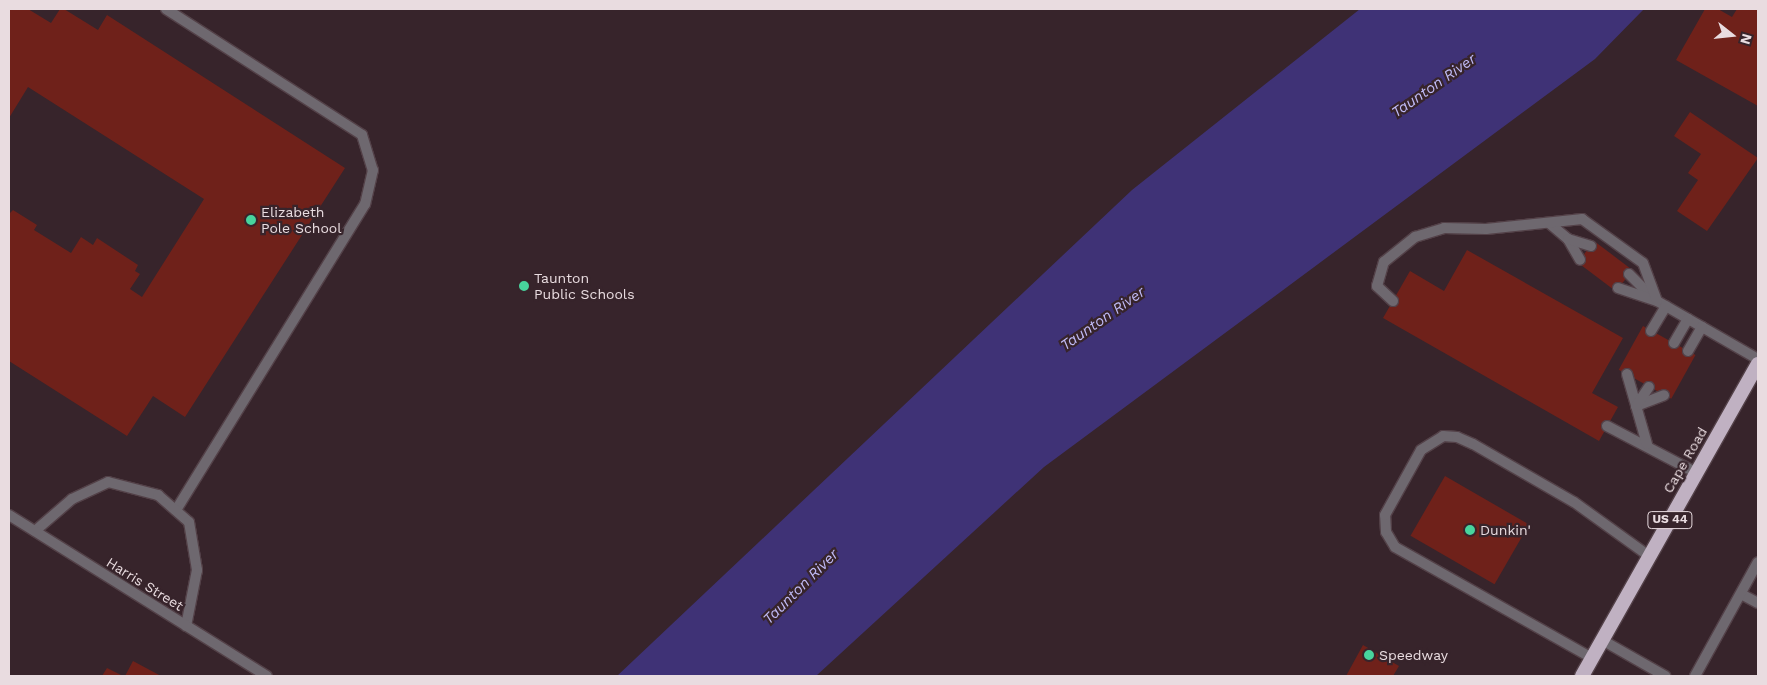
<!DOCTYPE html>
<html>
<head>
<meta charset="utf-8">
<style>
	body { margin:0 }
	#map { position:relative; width:1767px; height:685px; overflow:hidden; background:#37242b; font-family:"Work Sans",sans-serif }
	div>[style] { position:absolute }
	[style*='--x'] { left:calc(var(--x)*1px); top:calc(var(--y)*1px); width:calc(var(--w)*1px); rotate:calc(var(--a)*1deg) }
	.water>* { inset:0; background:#3f3276 }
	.building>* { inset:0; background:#6f211a; transform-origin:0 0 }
	.roads { filter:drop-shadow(1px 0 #534148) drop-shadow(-1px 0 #534148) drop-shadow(0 1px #534148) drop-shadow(0 -1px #534148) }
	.service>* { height:10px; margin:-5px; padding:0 5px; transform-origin:5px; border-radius:5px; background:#6e686f }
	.minor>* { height:10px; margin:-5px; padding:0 5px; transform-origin:5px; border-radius:5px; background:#6e686f }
	.trunk>* { height:14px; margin:-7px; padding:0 7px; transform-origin:7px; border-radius:7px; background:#c0b1c2 }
	.dots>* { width:14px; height:14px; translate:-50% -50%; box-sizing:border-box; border:2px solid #37242b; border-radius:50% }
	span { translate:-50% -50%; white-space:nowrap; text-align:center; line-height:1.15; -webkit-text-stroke:4.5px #37242b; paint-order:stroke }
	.shield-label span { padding:1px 4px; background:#37242b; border:1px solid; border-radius:4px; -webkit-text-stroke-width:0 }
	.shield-label { font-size:12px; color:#e9dce0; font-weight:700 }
	.poi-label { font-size:14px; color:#e9dce0 }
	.left { translate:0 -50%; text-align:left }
	.street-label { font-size:14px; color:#e9dce0 }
	.water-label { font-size:15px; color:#c0bbf7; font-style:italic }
	.frame { position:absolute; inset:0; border:10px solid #e9dce0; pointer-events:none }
	.north { position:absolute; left:1707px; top:10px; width:50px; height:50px; -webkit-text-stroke:4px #37242b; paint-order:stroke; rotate:106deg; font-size:14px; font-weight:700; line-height:20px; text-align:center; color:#e9dce0 }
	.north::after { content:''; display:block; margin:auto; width:18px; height:22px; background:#e9dce0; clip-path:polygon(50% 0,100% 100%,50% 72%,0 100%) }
</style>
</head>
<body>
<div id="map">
	<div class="water">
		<div style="clip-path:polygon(1360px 9px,1644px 9px,1595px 59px,1044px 467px,816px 676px,617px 676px,1132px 190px)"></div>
	</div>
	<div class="building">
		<div style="clip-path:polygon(9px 9px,28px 9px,51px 23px,60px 9px,64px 9px,98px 30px,107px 15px,345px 168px,185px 417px,153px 396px,127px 436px,9px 361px,9px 214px,13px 210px,37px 225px,34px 230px,71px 253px,81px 237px,93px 245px,97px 238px,138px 265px,135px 271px,140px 274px,130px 289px,142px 297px,204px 199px,28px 87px,9px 118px)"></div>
		<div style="clip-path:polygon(1705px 9px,1718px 9px,1732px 17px,1737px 9px,1758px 9px,1758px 106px,1676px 60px)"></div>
		<div style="clip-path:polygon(1690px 112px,1758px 158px,1707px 231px,1677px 211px,1698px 180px,1688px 173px,1701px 154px,1674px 136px)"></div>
		<div style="left:1594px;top:241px;width:48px;height:27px;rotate:37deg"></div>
		<div style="clip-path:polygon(1467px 250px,1623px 338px,1592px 393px,1618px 407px,1599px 441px,1383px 318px,1410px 271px,1444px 291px)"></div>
		<div style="left:1643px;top:326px;width:60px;height:50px;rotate:29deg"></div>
		<div style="left:1445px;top:476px;width:97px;height:69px;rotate:30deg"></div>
		<div style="clip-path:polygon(1363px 645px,1399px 666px,1393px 676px,1346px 676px)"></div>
		<div style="clip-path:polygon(133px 661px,161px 676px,125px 676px)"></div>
		<div style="clip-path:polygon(107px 668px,123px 676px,102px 676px)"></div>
	</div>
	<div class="roads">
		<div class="service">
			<div style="--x:166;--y:9;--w:233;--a:32.7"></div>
			<div style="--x:362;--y:135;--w:37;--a:73"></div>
			<div style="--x:373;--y:170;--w:35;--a:103"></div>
			<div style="--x:365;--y:204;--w:360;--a:121.7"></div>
			<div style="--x:1549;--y:223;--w:25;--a:40"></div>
			<div style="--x:1568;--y:239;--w:24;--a:60"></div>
			<div style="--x:1568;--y:239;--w:24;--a:17"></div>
			<div style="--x:1629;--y:274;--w:35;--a:45"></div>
			<div style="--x:1618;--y:288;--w:41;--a:18.4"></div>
			<div style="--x:1657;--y:301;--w:116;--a:29.9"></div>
			<div style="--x:1393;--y:301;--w:22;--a:-137"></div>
			<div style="--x:1377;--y:286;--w:25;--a:-74"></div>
			<div style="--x:1384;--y:262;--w:40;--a:-39"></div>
			<div style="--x:1415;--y:237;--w:30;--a:-17"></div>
			<div style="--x:1444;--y:228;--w:42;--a:1.4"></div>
			<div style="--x:1486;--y:229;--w:97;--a:-5.9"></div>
			<div style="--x:1582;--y:219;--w:75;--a:35.8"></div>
			<div style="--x:1643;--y:263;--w:40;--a:69.8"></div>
			<div style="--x:1651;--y:331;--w:29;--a:-59"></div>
			<div style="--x:1674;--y:343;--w:28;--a:-60"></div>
			<div style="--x:1688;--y:351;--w:28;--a:-60"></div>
			<div style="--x:1627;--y:374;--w:33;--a:74"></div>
			<div style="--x:1636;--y:406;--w:30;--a:-21"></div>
			<div style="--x:1607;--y:426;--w:102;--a:27.6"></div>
			<div style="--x:1647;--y:444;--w:40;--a:-106"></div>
			<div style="--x:1636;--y:406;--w:23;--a:-56"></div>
			<div style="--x:35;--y:531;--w:49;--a:-40.9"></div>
			<div style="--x:72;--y:499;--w:40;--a:-25"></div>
			<div style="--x:108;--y:482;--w:52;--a:14.6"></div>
			<div style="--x:158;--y:495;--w:41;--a:41.1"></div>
			<div style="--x:189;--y:522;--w:49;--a:80.5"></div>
			<div style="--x:197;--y:570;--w:57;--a:101.1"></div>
			<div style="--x:1741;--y:594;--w:19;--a:28"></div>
			<div style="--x:1602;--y:640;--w:73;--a:29.7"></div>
			<div style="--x:1592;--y:658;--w:226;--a:-150.6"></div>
			<div style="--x:1395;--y:547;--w:17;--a:-121"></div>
			<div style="--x:1386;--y:532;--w:17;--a:-93"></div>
			<div style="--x:1385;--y:515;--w:74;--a:-61"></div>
			<div style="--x:1421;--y:450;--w:26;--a:-32"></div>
			<div style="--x:1443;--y:436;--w:14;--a:4"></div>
			<div style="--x:1457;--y:437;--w:17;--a:24"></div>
			<div style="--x:1473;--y:444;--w:116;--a:29.9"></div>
			<div style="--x:1574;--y:502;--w:92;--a:35.8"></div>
			<div style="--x:1695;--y:676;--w:130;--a:-61.1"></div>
		</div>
		<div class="minor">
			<div style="--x:9;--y:515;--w:304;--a:32"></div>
		</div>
		<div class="trunk">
			<div style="--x:1582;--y:676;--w:358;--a:-60.6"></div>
		</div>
	</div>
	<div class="dots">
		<div style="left:251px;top:220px;background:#48d49d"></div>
		<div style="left:524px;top:286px;background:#48d49d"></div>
		<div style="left:1470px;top:530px;background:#48d49d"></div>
		<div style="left:1369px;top:655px;background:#48d49d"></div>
	</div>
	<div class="shield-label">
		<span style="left:1670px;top:520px">US 44</span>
	</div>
	<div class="poi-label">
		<span class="left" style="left:261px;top:220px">Elizabeth<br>Pole School</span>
		<span class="left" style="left:534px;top:286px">Taunton<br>Public Schools</span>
		<span class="left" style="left:1480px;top:530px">Dunkin'</span>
		<span class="left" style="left:1379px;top:655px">Speedway</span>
	</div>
	<div class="street-label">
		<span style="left:1685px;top:460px;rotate:-60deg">Cape Road</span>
		<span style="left:145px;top:584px;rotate:32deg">Harris Street</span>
	</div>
	<div class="water-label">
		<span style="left:1434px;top:86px;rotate:-35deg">Taunton River</span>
		<span style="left:1103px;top:319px;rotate:-35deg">Taunton River</span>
		<span style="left:801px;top:587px;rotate:-45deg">Taunton River</span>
	</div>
	<div class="frame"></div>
	<div class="north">N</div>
</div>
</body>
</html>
